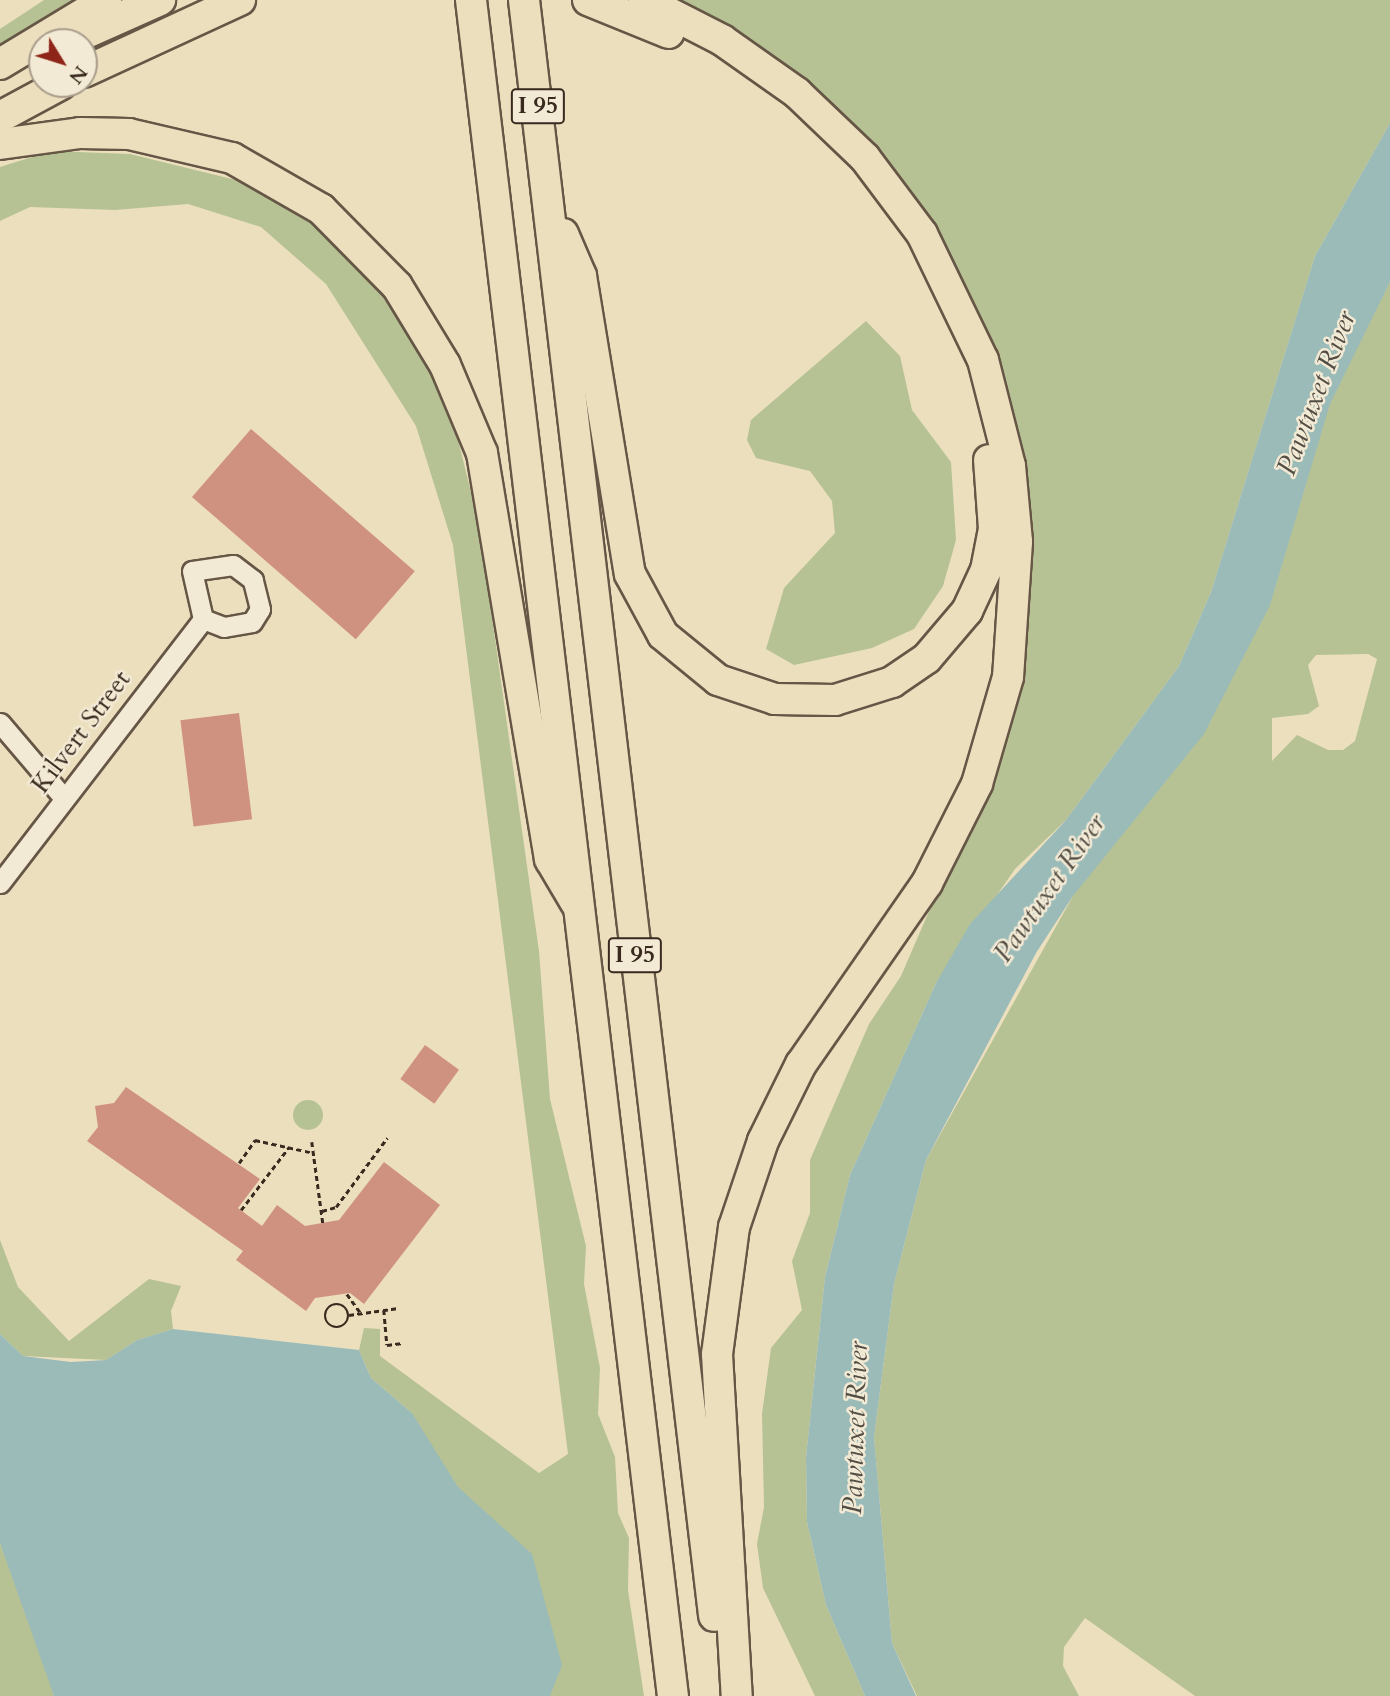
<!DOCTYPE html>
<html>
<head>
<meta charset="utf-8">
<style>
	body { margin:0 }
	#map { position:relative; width:1390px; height:1696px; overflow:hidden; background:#ecdfbe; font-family:Cardo,serif }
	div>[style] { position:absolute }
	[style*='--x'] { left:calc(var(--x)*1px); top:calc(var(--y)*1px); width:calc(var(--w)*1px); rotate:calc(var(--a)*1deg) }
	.green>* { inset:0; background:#b6c293 }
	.round { border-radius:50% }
	.water>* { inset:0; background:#9bbbb9 }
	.building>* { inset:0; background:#d09280; transform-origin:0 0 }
	.path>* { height:2.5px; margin-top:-1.25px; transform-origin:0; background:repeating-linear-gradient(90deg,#39291e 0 5px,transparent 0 8.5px) }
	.path>.ring { margin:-1.25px; padding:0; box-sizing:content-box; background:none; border:2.5px solid #39291e; border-radius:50% }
	.roads { filter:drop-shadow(2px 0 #665646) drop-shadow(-2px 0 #665646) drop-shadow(0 2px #665646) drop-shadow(0 -2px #665646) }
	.minor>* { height:19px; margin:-9.5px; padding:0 9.5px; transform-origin:9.5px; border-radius:9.5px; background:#f3ead5 }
	.highway>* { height:30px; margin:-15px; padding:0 15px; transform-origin:15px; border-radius:15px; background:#ecdfbe }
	span { translate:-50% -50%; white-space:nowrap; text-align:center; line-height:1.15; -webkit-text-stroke:5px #f3ead5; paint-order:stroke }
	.shield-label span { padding:2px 5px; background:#f3ead5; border:2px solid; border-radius:5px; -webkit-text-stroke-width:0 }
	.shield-label { font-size:24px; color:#39291e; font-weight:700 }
	.street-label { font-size:26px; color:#39291e }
	.water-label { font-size:28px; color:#524e45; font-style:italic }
	.north { position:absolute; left:28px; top:28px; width:70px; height:70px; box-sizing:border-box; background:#f3ead5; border:2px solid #a99d8c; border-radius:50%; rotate:128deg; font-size:19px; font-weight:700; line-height:28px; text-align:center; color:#39291e }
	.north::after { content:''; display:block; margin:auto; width:24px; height:32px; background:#8f2418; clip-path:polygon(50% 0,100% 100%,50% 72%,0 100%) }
</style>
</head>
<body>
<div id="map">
	<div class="green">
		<div style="clip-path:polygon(44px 0,105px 0,0 46px,0 29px)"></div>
		<div style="clip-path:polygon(667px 0,1390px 0,1390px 123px,1315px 256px,1211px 592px,1179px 666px,1066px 820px,1015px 869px,936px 983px,850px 1175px,825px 1277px,806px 1457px,807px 1522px,826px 1605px,865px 1696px,815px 1696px,763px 1588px,757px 1544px,764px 1507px,762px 1414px,771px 1348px,802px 1310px,792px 1261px,810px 1213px,810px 1160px,869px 1024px,901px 976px,936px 895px,1029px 542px,927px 224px)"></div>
		<div style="clip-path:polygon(51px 151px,130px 154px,240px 181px,346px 244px,379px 279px,451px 411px,479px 525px,539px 951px,550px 1099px,586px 1246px,584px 1284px,600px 1368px,598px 1414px,615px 1457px,618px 1513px,629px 1538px,628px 1590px,644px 1696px,427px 1696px,412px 1413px,371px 1378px,359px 1350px,364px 1328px,380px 1329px,380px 1356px,539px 1473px,568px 1454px,453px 545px,416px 426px,326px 284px,261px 227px,188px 204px,115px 210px,30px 207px,0 221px,0 167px)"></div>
		<div style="clip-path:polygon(evenodd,1390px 282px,1390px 1696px,1195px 1696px,1085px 1618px,1064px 1647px,1063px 1666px,1079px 1696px,917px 1696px,892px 1643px,874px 1437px,894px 1284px,926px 1160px,1073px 896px,1390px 282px,1368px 654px,1377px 659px,1355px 741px,1343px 750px,1328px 750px,1297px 735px,1272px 761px,1272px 718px,1308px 714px,1319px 706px,1308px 665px,1316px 655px,1368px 654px)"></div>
		<div style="clip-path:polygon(866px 321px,900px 356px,912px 410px,951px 462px,956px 540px,943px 586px,914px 629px,872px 648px,794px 665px,766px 649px,784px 588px,835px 533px,832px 501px,810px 471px,756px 458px,747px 440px,751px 420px)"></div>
		<div class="round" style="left:293px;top:1100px;width:30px;height:30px"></div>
		<div style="clip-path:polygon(0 1240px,18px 1287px,69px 1341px,149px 1279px,181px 1286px,171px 1311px,173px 1329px,137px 1340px,106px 1360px,23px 1356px,0 1334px)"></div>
		<div style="clip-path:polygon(0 1543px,48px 1668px,54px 1696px,0 1696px)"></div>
	</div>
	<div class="water">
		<div style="clip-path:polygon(1390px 123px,1390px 282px,1330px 404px,1270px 605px,1204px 734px,1073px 896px,1036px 953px,926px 1160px,894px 1284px,874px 1437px,892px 1643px,916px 1696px,865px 1696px,826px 1605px,807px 1522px,806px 1457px,825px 1277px,850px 1175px,936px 983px,970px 924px,1066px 820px,1179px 666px,1211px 592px,1315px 256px)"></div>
		<div style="clip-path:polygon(173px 1329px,359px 1350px,371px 1378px,412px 1413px,458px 1487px,532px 1554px,562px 1665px,550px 1696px,54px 1696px,0 1543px,0 1334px,23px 1356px,71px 1362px,106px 1360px,137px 1340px)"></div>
	</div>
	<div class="building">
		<div style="left:251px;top:429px;width:217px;height:90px;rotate:41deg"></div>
		<div style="left:239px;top:713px;width:107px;height:59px;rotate:83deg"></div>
		<div style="left:425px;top:1045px;width:42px;height:42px;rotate:36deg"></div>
		<div style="clip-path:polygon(126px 1087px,260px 1179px,238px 1208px,262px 1226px,277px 1205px,305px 1226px,339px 1220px,384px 1162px,440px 1205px,364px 1304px,350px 1293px,315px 1298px,306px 1311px,236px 1260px,243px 1251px,87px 1141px,98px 1127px,95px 1106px,114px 1103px)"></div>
	</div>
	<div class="path">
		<div style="--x:312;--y:1142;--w:82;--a:82.3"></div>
		<div style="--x:239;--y:1163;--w:28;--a:-55"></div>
		<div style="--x:255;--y:1140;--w:60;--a:12.4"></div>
		<div style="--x:241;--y:1210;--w:79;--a:-52.7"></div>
		<div style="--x:322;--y:1211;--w:15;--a:-16"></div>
		<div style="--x:336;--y:1207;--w:86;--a:-53.5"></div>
		<div style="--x:347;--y:1294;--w:24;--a:54"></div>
		<div class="ring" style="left:325px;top:1304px;width:21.5px;height:21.5px"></div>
		<div style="--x:384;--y:1310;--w:35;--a:85"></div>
		<div style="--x:387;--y:1345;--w:16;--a:-7"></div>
		<div style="--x:349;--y:1315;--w:50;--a:-8"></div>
	</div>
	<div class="roads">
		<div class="minor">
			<div style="--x:0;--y:723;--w:97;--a:49.6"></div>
			<div style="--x:0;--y:883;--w:333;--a:-52.4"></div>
			<div style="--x:203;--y:619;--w:22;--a:21"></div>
			<div style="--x:224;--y:627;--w:28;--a:-10"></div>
			<div style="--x:252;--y:622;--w:15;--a:-58"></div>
			<div style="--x:260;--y:609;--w:30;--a:-104"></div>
			<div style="--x:253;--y:580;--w:25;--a:-143"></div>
			<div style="--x:233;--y:565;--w:41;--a:171.7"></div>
			<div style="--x:192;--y:571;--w:49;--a:77.1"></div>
		</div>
		<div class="highway">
			<div style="--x:471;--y:0;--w:1708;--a:83.21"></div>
			<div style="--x:524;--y:0;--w:1627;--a:83.29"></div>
			<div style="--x:588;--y:0;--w:87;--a:22.2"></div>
			<div style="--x:644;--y:0;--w:88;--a:27.1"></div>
			<div style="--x:722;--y:40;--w:92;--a:35.2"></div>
			<div style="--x:797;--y:93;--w:94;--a:43.7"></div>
			<div style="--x:865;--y:158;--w:95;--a:53.1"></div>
			<div style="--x:922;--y:234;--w:140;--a:64.2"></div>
			<div style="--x:983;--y:360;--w:109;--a:75.7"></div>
			<div style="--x:1010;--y:466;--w:76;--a:84.7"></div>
			<div style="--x:1017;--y:542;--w:135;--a:93.8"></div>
			<div style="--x:1008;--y:677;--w:111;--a:106.2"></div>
			<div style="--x:977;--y:784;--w:111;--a:116.8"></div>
			<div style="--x:927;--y:883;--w:221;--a:124.8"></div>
			<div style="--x:801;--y:1064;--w:86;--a:116.3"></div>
			<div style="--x:763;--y:1141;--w:91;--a:108.6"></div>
			<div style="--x:734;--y:1227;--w:128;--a:97.6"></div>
			<div style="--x:717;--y:1354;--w:343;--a:86.7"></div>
			<div style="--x:77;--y:37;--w:91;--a:-24"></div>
			<div style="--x:0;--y:64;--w:124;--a:-31.1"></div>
			<div style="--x:84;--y:72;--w:172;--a:-24.8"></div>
			<div style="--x:0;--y:117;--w:69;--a:-28.4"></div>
			<div style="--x:0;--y:144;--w:81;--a:-7.8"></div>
			<div style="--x:80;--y:133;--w:49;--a:1.2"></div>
			<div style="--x:129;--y:134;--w:106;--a:13.1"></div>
			<div style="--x:232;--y:158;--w:103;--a:29.8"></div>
			<div style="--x:321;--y:209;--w:108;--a:45.4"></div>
			<div style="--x:397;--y:286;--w:92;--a:58.7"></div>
			<div style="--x:445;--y:365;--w:95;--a:67.2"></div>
			<div style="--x:482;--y:453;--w:412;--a:80.5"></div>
			<div style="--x:550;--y:859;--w:51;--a:59.4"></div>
			<div style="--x:563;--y:234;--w:46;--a:66.8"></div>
			<div style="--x:581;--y:276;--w:302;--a:80.7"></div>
			<div style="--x:630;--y:574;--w:69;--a:61.6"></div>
			<div style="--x:663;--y:635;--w:71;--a:39.3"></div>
			<div style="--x:718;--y:680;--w:60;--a:18.4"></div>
			<div style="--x:775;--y:699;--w:60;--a:1"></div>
			<div style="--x:835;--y:700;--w:60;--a:-17.5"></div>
			<div style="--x:892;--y:682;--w:42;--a:-34.4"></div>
			<div style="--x:927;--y:658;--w:62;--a:-49.6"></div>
			<div style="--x:967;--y:611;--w:45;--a:-65.1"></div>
			<div style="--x:986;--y:570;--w:42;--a:-79"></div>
			<div style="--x:994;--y:529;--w:69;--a:-94.1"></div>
		</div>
	</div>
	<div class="shield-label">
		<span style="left:538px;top:106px">I 95</span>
		<span style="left:635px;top:955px">I 95</span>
	</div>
	<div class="street-label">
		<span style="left:81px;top:732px;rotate:-53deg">Kilvert Street</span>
	</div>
	<div class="water-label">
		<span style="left:1316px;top:393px;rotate:-69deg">Pawtuxet River</span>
		<span style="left:1049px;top:888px;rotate:-55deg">Pawtuxet River</span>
		<span style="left:855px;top:1428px;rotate:-88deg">Pawtuxet River</span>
	</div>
	<div class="north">N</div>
</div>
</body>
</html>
